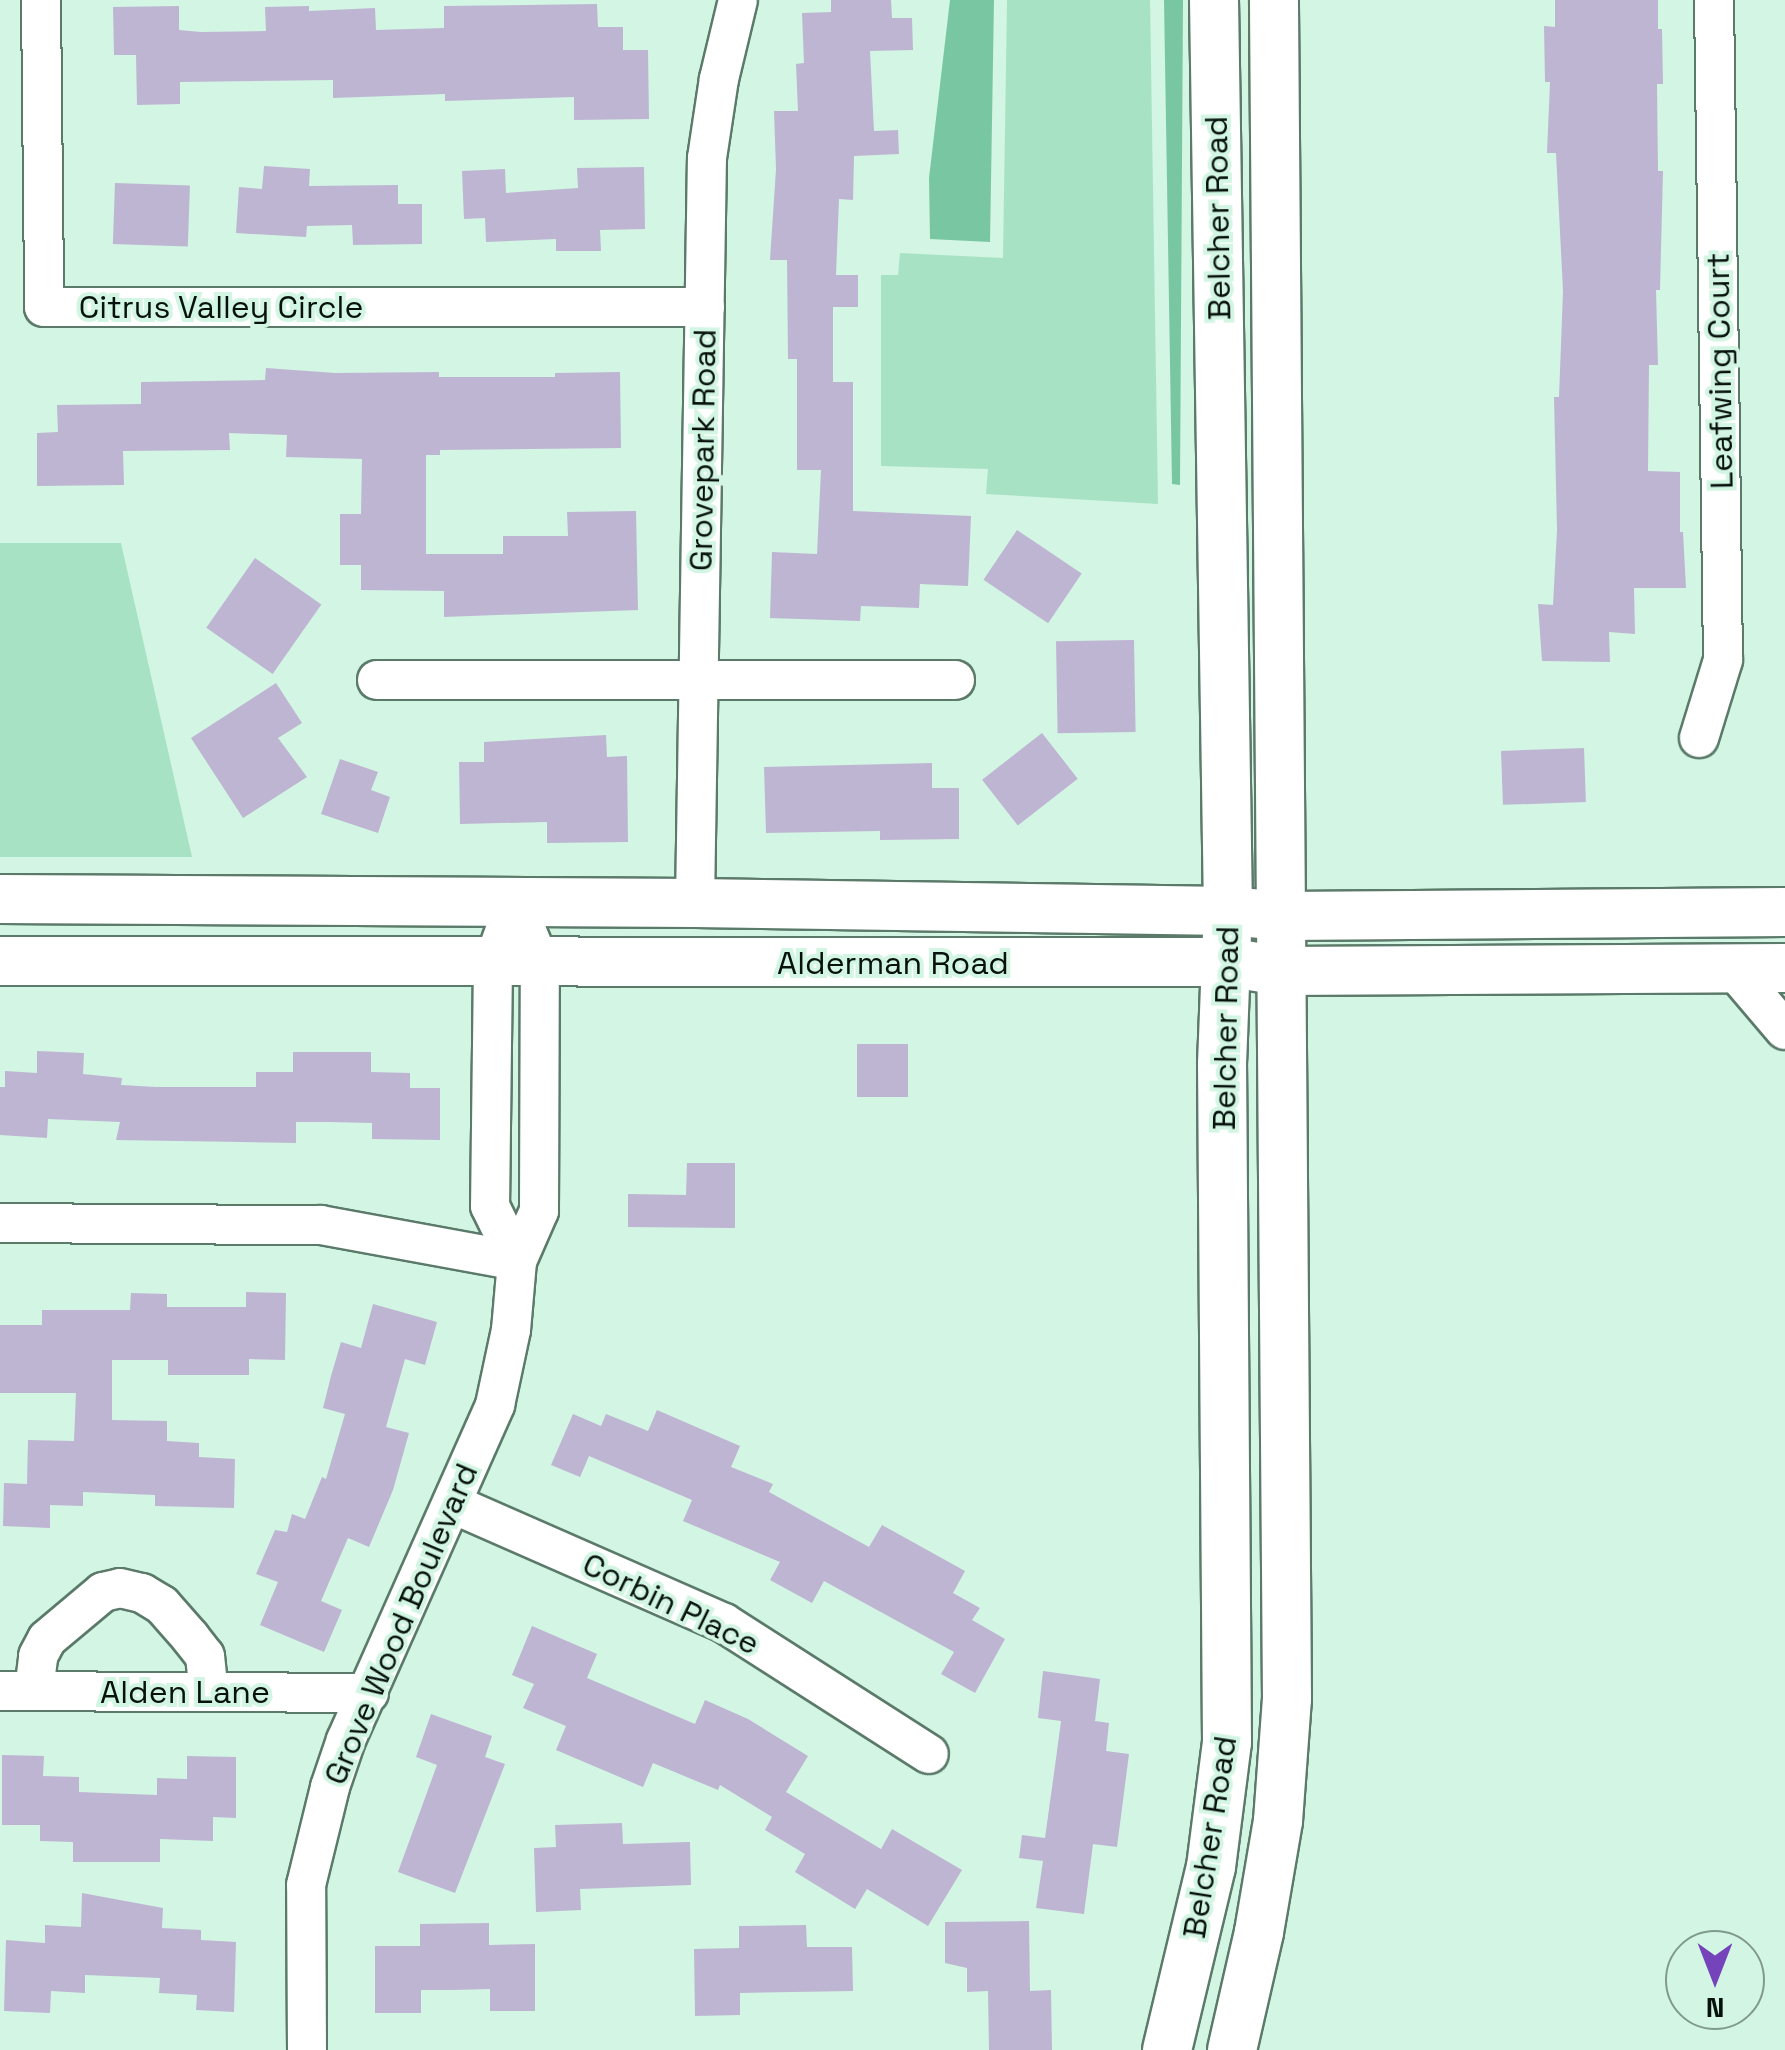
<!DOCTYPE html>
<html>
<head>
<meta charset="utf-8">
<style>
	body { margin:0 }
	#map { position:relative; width:1785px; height:2050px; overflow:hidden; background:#d3f5e3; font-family:"Space Grotesk",sans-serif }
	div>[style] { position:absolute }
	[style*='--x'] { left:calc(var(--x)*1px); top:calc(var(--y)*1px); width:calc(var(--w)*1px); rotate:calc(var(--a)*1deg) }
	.green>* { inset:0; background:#a8e2c4 }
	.water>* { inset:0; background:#79c7a2 }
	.building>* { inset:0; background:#beb5d3; transform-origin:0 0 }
	.roads { filter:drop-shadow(2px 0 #5b7a6a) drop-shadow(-2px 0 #5b7a6a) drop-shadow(0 2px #5b7a6a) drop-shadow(0 -2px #5b7a6a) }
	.minor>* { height:38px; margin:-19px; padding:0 19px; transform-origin:19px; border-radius:19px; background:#fff }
	.major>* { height:48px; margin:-24px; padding:0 24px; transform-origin:24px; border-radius:24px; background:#fff }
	span { translate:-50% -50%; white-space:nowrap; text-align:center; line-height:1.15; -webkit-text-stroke:8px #d3f5e3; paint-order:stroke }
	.street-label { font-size:32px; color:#07120d }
	.north { position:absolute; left:1665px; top:1930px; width:100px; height:100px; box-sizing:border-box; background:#d3f5e3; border:2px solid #819a8d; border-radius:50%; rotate:180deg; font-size:28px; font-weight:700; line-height:40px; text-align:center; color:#07120d }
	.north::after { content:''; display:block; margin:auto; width:35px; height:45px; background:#7543ba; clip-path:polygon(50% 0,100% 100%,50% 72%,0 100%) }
</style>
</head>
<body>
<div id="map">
	<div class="green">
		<div style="clip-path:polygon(1007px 0,1150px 0,1158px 504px,986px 494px,988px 469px,881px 466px,881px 275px,898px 275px,900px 253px,1003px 258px)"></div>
		<div style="clip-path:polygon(0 543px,121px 543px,192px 857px,0 857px)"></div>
	</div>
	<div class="water">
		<div style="clip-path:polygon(950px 0,994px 0,990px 242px,930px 239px,929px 178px)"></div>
		<div style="clip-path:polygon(1164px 0,1183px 0,1180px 485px,1172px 484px)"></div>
	</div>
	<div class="building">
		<div style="clip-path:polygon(831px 0,891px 0,892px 18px,912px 18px,913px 50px,870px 51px,874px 131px,898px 130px,899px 154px,854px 156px,853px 200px,839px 199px,836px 275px,858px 275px,858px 307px,833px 307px,833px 382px,853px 382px,853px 511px,971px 516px,968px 586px,920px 584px,919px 608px,861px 606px,860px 621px,770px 618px,772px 552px,817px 554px,821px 470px,797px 470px,797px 359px,788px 359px,787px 260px,770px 260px,776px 169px,774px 111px,798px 111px,796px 64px,804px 63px,802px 13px,831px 12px)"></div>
		<div style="clip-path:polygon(1555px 0,1658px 0,1658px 29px,1662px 29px,1663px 84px,1657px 84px,1658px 171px,1663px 171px,1660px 290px,1656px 290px,1658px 365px,1649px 365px,1648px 471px,1680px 472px,1680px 532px,1683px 532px,1686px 588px,1634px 588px,1635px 634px,1609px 632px,1610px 662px,1542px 661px,1538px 604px,1553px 605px,1557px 530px,1554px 397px,1559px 397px,1563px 291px,1556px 153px,1547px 153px,1550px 82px,1545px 82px,1544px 26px,1555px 27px)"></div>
		<div style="clip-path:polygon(597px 4px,598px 27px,623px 27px,623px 50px,648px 50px,649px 119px,574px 120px,574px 97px,445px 101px,445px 94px,333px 98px,333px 80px,180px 82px,180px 104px,137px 105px,136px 55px,114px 55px,113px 7px,179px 6px,179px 30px,201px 32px,266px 31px,265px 7px,309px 6px,309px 11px,375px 8px,376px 30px,444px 28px,444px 6px)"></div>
		<div style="clip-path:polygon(264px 166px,310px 169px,309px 186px,398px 185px,398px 204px,422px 204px,422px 244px,353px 245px,352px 225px,307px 226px,306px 237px,236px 233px,239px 187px,262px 189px)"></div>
		<div style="clip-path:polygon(644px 167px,645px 229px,600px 230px,601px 251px,556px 251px,556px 239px,486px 242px,485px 218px,464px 219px,462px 171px,505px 169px,506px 193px,578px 188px,577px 168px)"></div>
		<div style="left:115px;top:183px;width:75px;height:61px;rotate:2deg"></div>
		<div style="clip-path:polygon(266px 368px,335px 373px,439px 372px,439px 377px,555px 377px,555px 373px,620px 372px,621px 448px,440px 450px,440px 455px,426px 455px,426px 554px,503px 554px,503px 536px,568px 536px,567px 512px,636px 511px,638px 610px,444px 617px,444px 591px,361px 590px,361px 565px,340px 565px,340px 514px,361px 514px,362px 459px,286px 457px,287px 435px,229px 433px,230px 450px,123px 451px,124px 485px,37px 486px,37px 433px,58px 432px,57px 405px,141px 404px,141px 382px,265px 380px)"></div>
		<div style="left:1017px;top:530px;width:78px;height:60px;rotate:34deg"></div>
		<div style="left:255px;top:558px;width:81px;height:85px;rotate:35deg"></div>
		<div style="left:1134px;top:640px;width:92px;height:78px;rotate:89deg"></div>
		<div style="clip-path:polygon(276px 683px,302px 723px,278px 738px,307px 777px,243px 818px,191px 738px)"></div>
		<div style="left:1042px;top:733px;width:58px;height:76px;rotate:52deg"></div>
		<div style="clip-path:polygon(606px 735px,607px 757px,627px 756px,628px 842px,547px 843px,547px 822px,460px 824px,459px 762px,484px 762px,484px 742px)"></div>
		<div style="left:1584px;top:748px;width:54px;height:83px;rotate:88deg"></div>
		<div style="clip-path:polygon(340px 759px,378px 772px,371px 790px,390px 797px,378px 833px,321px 814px)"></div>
		<div style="clip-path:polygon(932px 763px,932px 788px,959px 788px,959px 839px,880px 840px,880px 831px,766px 833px,764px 767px)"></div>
		<div style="left:857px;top:1044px;width:51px;height:53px"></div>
		<div style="clip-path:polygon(37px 1051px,84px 1053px,83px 1074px,122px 1078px,121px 1085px,156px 1087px,256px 1087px,256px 1072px,293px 1072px,293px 1052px,371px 1052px,371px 1072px,410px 1073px,410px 1088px,440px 1088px,440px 1140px,372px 1139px,372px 1123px,330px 1122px,296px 1122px,296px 1143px,116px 1140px,120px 1122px,48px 1119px,47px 1138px,0 1135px,0 1087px,5px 1087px,5px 1071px,37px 1073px)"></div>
		<div style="clip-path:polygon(687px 1163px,735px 1163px,735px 1228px,628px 1227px,628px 1194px,686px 1195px)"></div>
		<div style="clip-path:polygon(246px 1292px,286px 1293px,285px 1360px,249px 1359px,249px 1375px,168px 1375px,168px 1360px,112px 1360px,112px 1420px,167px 1421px,167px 1441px,199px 1443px,199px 1457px,235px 1459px,234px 1508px,155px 1506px,155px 1495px,83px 1492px,83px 1506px,50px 1505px,50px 1528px,3px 1526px,4px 1483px,27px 1484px,28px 1440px,74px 1441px,76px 1393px,0 1393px,0 1325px,42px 1325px,42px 1310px,130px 1310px,131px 1293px,167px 1294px,167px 1307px,246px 1307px)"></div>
		<div style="clip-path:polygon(373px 1304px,437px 1322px,425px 1365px,405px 1359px,386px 1427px,409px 1433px,393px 1490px,369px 1547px,348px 1538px,321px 1601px,342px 1610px,324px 1652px,260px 1625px,278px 1582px,256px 1574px,275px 1530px,287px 1532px,292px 1514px,305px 1519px,322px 1477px,326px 1479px,345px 1414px,323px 1408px,331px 1376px,341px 1342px,361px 1348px)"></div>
		<div style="clip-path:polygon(657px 1410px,740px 1446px,731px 1467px,773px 1484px,769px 1492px,869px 1547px,882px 1525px,965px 1571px,953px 1593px,980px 1608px,972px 1620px,1005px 1639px,975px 1693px,941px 1674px,954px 1652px,824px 1581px,812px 1603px,770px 1580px,780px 1562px,683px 1521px,692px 1500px,589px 1456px,580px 1477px,551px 1465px,573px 1414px,601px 1426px,606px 1414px,648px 1431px)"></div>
		<div style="clip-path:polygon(532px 1626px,597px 1654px,587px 1678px,695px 1724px,705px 1700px,748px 1719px,808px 1756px,786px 1792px,881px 1849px,892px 1829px,962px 1870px,928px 1926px,867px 1889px,855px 1909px,795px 1872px,805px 1854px,765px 1830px,772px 1817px,720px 1785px,718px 1790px,653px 1763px,643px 1787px,556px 1750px,566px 1726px,523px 1708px,534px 1684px,512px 1675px)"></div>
		<div style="clip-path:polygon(1043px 1671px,1100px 1679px,1095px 1721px,1109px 1723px,1106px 1751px,1129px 1754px,1117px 1847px,1093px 1844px,1084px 1914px,1036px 1908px,1043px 1861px,1019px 1858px,1022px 1835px,1045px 1838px,1055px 1766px,1061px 1721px,1038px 1718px)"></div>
		<div style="clip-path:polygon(431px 1714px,492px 1736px,485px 1757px,505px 1764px,455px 1893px,398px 1872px,437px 1765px,416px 1757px)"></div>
		<div style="clip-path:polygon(2px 1755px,44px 1756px,43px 1776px,79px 1777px,79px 1792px,157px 1795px,157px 1778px,187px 1779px,187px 1756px,236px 1757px,236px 1818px,213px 1817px,213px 1841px,160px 1839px,160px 1862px,73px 1862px,73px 1842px,40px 1841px,40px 1825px,2px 1825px)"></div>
		<div style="clip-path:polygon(622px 1823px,623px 1844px,690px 1842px,691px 1885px,580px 1889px,581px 1910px,536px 1912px,534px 1848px,556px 1847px,555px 1825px)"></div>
		<div style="clip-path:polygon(82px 1893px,163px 1908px,162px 1928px,201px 1930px,201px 1940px,236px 1942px,234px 2012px,196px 2010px,197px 1995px,159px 1993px,160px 1978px,85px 1975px,85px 1993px,51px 1991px,50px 2013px,4px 2011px,6px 1940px,45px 1943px,45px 1925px,81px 1927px)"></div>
		<div style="clip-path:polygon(1029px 1921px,1030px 1991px,1051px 1990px,1052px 2050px,989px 2050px,988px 1991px,967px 1992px,967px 1968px,945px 1963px,945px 1922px)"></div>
		<div style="clip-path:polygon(489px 1923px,489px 1945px,535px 1944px,535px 2011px,490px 2011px,490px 1989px,453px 1990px,421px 1990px,421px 2013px,375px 2013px,375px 1946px,420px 1946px,420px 1924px)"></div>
		<div style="clip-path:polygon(806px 1925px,807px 1947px,852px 1947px,853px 1991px,740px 1993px,740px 2015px,695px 2016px,694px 1949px,739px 1948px,739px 1926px)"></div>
	</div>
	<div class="roads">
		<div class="minor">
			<div style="--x:41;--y:0;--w:307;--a:89.4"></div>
			<div style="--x:44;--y:307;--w:661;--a:0"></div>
			<div style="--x:377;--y:680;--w:578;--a:0"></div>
			<div style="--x:1699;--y:738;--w:82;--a:-72.9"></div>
			<div style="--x:1723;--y:660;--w:660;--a:-90.78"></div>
			<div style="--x:695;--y:903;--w:745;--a:-89.08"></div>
			<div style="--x:707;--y:158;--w:80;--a:-81.4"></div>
			<div style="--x:719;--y:79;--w:81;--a:-76.5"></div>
			<div style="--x:1733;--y:969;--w:80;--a:49.6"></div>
			<div style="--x:0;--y:1223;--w:321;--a:0.4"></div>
			<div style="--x:321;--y:1225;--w:199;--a:10.4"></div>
			<div style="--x:453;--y:1504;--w:296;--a:23.7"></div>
			<div style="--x:724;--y:1623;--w:243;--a:32.6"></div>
			<div style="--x:0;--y:1691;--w:369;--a:0.3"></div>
			<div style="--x:34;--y:1691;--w:35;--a:-83"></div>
			<div style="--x:38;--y:1656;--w:19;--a:-62"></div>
			<div style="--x:47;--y:1639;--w:73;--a:-40"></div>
			<div style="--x:103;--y:1592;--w:17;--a:-13"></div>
			<div style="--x:120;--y:1588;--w:23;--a:13"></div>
			<div style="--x:142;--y:1593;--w:23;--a:31"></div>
			<div style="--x:162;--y:1605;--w:43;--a:48.8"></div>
			<div style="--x:190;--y:1637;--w:24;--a:52"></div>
			<div style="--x:205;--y:1656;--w:36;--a:84"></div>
			<div style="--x:307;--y:2050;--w:165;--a:-90.3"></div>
			<div style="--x:306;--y:1885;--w:101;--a:-76.2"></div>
			<div style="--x:330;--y:1787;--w:50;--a:-71.2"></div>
			<div style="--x:346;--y:1740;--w:367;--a:-66"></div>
			<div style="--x:495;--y:1405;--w:77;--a:-78"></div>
			<div style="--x:511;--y:1330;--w:69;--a:-85"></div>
			<div style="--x:517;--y:1261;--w:55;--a:-66.3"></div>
			<div style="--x:539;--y:1211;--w:248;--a:-89.8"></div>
			<div style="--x:540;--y:963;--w:66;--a:-112.3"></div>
			<div style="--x:515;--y:902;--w:65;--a:109.8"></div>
			<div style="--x:493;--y:963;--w:243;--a:90.7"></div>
			<div style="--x:490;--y:1206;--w:61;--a:63.9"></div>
		</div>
		<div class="major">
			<div style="--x:0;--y:899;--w:695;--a:0.33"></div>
			<div style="--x:695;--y:903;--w:533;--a:0.86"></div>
			<div style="--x:1228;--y:911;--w:56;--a:5.1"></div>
			<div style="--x:1284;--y:916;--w:501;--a:-0.46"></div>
			<div style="--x:0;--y:961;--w:1226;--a:0.05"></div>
			<div style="--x:1226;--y:962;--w:56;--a:9.3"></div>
			<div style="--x:1281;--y:971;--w:504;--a:-0.34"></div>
			<div style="--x:1167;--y:2050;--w:188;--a:-76.5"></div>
			<div style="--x:1211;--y:1867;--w:126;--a:-82.7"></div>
			<div style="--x:1227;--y:1742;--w:678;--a:-90.42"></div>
			<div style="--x:1222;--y:1064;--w:153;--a:-87.8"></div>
			<div style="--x:1228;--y:911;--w:911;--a:-90.88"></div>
			<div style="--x:1232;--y:2050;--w:121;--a:-77.1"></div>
			<div style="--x:1259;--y:1932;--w:113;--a:-80.3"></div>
			<div style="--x:1278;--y:1821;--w:122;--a:-85.8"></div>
			<div style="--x:1287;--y:1699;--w:1699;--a:-90.44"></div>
		</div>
	</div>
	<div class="street-label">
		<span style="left:1218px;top:218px;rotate:-91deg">Belcher Road</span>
		<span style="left:221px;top:307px">Citrus Valley Circle</span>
		<span style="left:1720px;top:371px;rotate:-91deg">Leafwing Court</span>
		<span style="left:703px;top:450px;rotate:-89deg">Grovepark Road</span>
		<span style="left:893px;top:963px">Alderman Road</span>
		<span style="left:1226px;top:1028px;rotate:-89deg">Belcher Road</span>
		<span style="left:671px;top:1604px;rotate:26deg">Corbin Place</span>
		<span style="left:401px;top:1624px;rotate:-67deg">Grove Wood Boulevard</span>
		<span style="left:185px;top:1692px">Alden Lane</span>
		<span style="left:1210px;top:1837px;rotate:-81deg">Belcher Road</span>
	</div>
	<div class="north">N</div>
</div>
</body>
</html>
